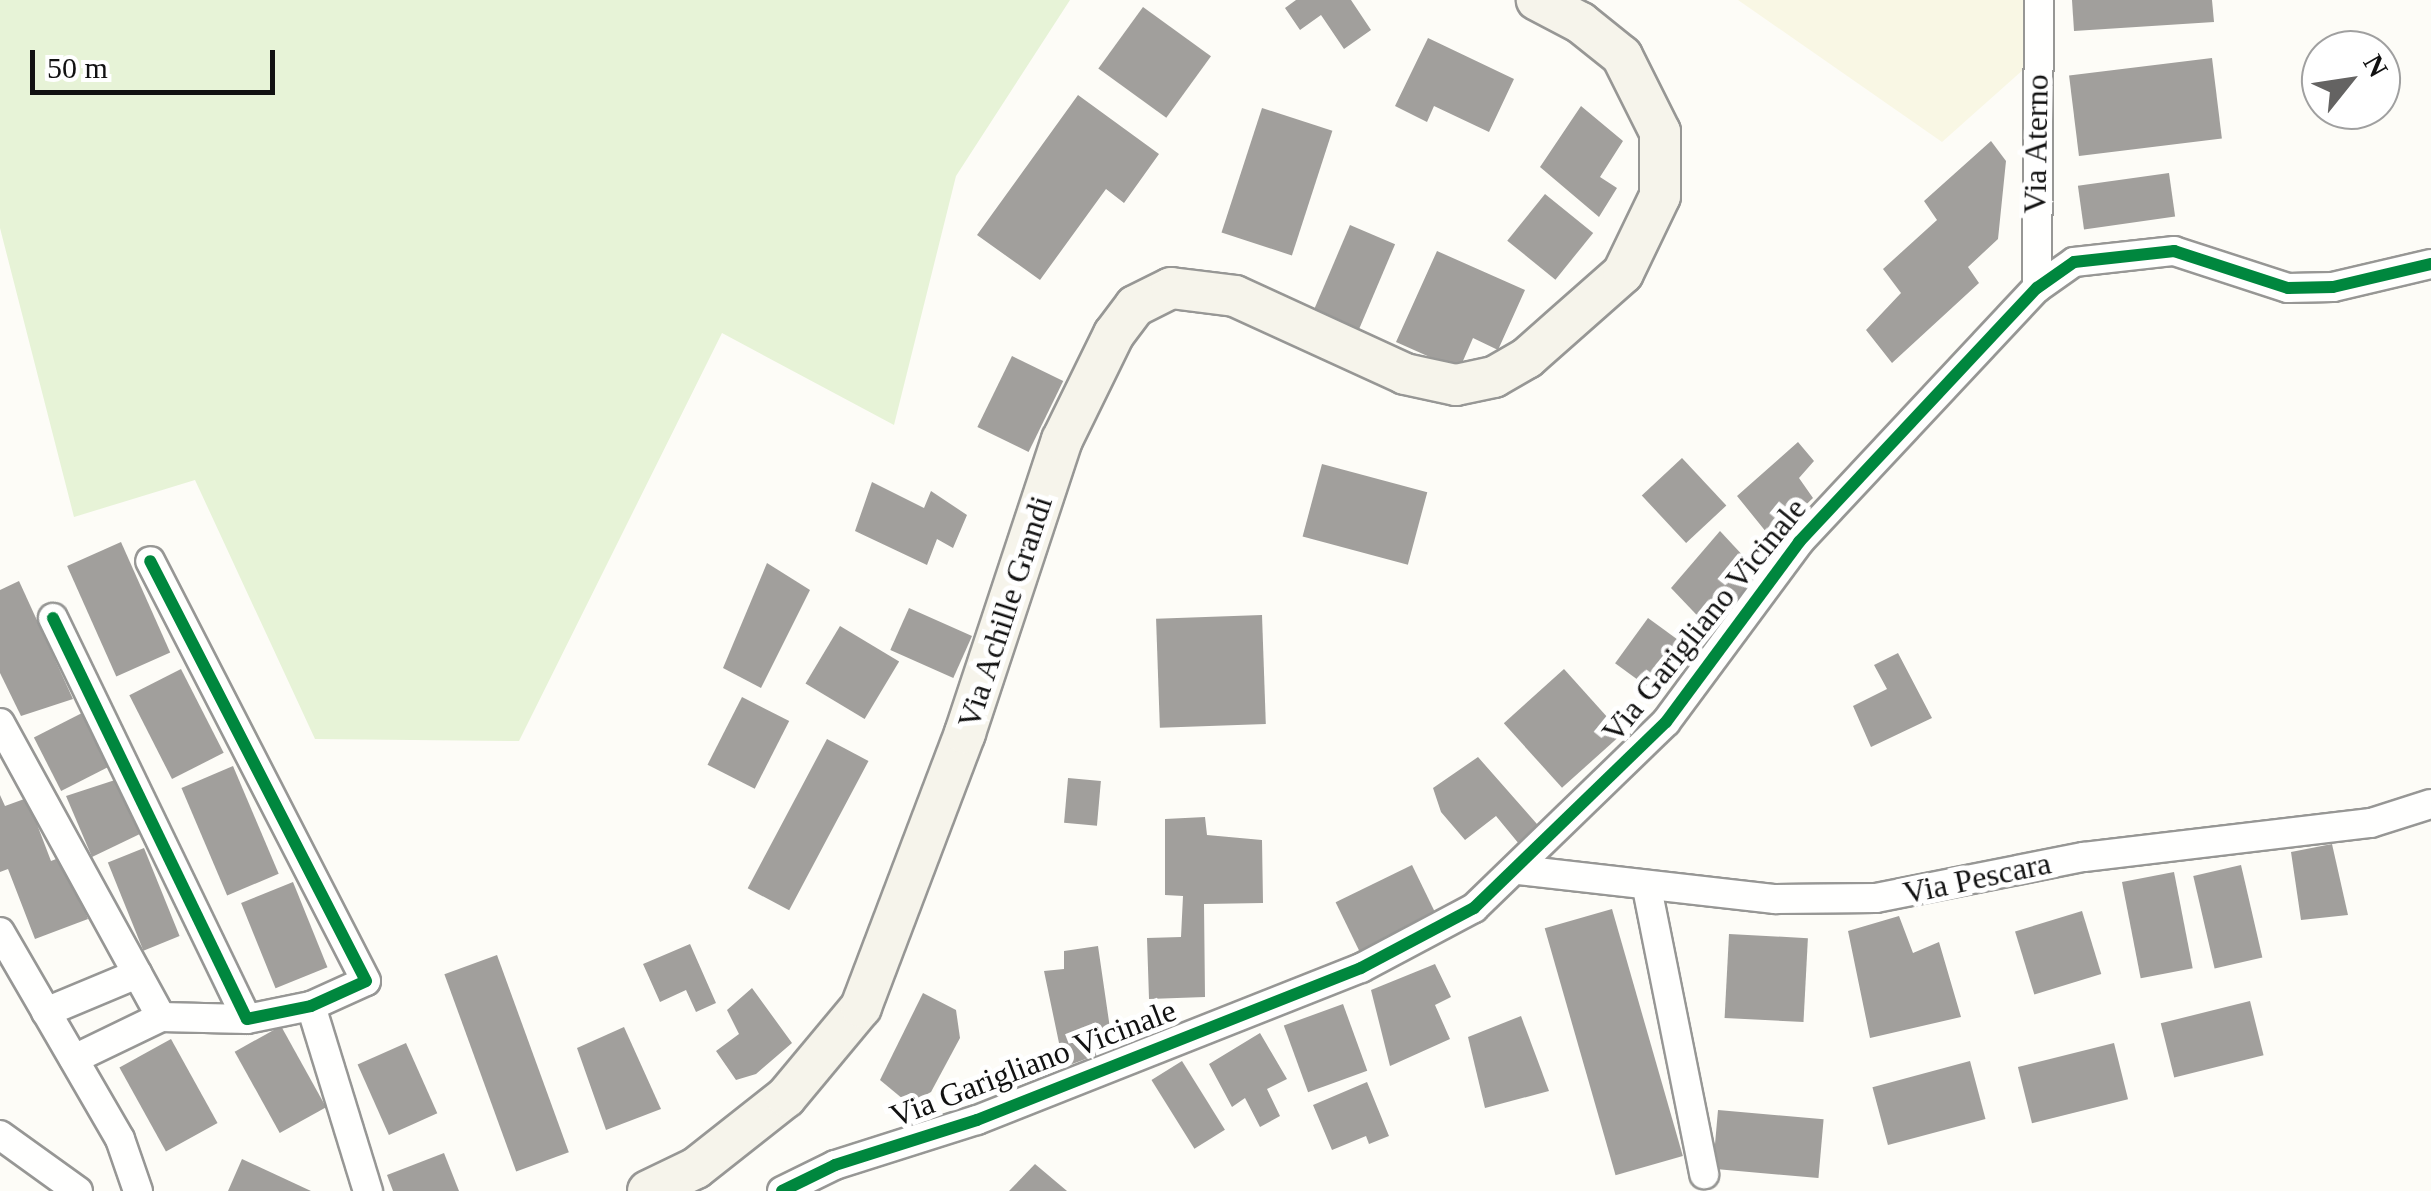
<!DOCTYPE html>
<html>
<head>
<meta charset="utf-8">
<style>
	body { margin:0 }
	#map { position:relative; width:2431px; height:1191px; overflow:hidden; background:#fdfcf7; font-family:"Times New Roman",serif }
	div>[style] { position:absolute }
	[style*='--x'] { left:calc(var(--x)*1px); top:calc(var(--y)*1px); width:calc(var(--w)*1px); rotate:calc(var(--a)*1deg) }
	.farmland>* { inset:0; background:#f9f7e4 }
	.green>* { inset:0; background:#e7f3d7 }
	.building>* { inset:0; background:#a19f9c; transform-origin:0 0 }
	.roads { filter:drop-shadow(2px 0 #979795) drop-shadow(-2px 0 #979795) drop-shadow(0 2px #979795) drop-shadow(0 -2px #979795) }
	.minor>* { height:28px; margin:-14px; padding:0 14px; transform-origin:14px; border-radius:14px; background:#fffffe }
	.secondary>* { height:40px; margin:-20px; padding:0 20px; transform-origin:20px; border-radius:20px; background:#f6f4eb }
	.cycleway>* { height:12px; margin:-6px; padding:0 6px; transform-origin:6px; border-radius:6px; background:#00873e }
	span { translate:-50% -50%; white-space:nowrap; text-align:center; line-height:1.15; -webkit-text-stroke:10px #fff; paint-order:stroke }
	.street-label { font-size:32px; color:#111 }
	.north { position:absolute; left:2301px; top:30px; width:100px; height:100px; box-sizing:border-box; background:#fff; border:2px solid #a0a0a0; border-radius:50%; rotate:60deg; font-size:28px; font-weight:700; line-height:40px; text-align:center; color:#111 }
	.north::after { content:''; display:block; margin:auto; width:35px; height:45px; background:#646362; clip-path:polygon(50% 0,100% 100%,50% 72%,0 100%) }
	.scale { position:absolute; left:30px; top:50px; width:245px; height:45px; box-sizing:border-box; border:5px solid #111; border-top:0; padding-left:12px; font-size:30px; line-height:35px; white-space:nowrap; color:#111; -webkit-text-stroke:8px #fff; paint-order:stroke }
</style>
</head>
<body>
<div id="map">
	<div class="farmland">
		<div style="clip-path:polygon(1738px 0,2029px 0,2024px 69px,1942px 142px)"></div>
	</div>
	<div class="green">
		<div style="clip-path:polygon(0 0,1070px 0,956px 176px,894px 425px,722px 333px,519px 741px,315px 739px,195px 480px,74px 517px,0 228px)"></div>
	</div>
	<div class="building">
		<div style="clip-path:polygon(1296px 0,1351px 0,1371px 30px,1344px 49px,1321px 15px,1300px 30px,1285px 8px)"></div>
		<div style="clip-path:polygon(2072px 0,2212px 0,2214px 22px,2074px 31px)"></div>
		<div style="left:1143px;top:7px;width:84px;height:76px;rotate:36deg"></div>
		<div style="clip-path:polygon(1428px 38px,1514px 79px,1489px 132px,1434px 106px,1427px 122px,1395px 106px)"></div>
		<div style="left:2212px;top:58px;width:81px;height:144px;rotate:83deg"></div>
		<div style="clip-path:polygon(1078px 95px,1159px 154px,1124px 203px,1106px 189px,1040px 280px,977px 235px)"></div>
		<div style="clip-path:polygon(1581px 106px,1623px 141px,1600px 177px,1617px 188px,1599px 217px,1540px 167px)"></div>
		<div style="left:1262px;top:108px;width:74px;height:131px;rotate:18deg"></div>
		<div style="clip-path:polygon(1991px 141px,2006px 161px,1998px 239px,1968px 267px,1979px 283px,1892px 363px,1866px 330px,1901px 293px,1883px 269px,1937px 220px,1924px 201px)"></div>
		<div style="left:2169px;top:173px;width:44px;height:92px;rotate:82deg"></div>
		<div style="left:1545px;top:194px;width:62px;height:60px;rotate:39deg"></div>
		<div style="left:1350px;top:225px;width:49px;height:93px;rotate:23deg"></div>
		<div style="clip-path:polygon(1437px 251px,1525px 290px,1498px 350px,1473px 338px,1459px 370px,1396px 342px)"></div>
		<div style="left:1012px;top:356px;width:57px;height:79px;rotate:26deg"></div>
		<div style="clip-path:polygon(1798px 442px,1814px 461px,1799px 478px,1813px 498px,1771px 538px,1737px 496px)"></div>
		<div style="left:1682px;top:458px;width:65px;height:55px;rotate:47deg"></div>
		<div style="left:1322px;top:464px;width:109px;height:75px;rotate:15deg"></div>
		<div style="clip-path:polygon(872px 482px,924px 508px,931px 491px,967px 515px,953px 548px,937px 539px,927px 565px,855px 531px)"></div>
		<div style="clip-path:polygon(1720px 531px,1760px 574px,1711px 630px,1671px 588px)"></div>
		<div style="left:121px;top:542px;width:121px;height:59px;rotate:66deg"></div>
		<div style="clip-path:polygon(767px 563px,810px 590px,761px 688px,723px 668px)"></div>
		<div style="clip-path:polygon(19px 581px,73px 699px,21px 716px,0 673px,0 590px)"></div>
		<div style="left:909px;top:608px;width:69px;height:46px;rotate:24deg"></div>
		<div style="left:1262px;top:615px;width:109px;height:106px;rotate:88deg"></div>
		<div style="left:1648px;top:618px;width:56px;height:56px;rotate:36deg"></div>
		<div style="left:840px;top:626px;width:69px;height:67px;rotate:31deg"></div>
		<div style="clip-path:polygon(1898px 653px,1932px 718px,1871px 747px,1853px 706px,1887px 689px,1874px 665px)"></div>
		<div style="left:181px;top:669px;width:94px;height:58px;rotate:63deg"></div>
		<div style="left:1564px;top:669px;width:87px;height:81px;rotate:48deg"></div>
		<div style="left:742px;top:697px;width:53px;height:76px;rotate:27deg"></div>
		<div style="left:82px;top:713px;width:60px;height:54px;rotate:63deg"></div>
		<div style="left:827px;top:739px;width:47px;height:169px;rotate:28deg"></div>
		<div style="clip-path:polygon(1478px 757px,1544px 832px,1524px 850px,1496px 816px,1465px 840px,1441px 812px,1433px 788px)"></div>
		<div style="left:233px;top:766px;width:117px;height:56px;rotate:67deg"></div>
		<div style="left:1068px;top:778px;width:33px;height:45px;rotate:5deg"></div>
		<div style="clip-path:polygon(115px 780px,142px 833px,92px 857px,66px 796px)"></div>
		<div style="clip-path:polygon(0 795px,5px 806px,27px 798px,51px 861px,64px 856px,88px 919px,35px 939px,8px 869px,0 872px)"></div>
		<div style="clip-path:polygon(1205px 817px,1207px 835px,1262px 840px,1263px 903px,1204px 904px,1205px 997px,1149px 999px,1147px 938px,1181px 937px,1183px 896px,1165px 895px,1165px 819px)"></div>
		<div style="clip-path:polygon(2332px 844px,2348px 915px,2301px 920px,2291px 852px)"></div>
		<div style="left:144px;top:848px;width:95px;height:39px;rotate:68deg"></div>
		<div style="left:1412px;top:865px;width:58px;height:85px;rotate:64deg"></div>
		<div style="left:2241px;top:865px;width:95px;height:49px;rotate:77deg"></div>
		<div style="left:2174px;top:872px;width:98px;height:53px;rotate:79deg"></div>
		<div style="left:293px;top:882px;width:92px;height:56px;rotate:68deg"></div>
		<div style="left:1612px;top:909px;width:257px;height:70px;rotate:74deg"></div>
		<div style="left:2082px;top:911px;width:66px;height:70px;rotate:73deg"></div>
		<div style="clip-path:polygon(1899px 916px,1913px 953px,1939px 942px,1961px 1017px,1870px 1038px,1848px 931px)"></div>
		<div style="left:1729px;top:934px;width:79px;height:84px;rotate:3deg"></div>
		<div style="clip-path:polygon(690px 944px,716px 1003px,696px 1012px,686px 990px,660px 1002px,643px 964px)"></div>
		<div style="clip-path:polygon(1098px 946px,1113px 1049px,1064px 1067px,1044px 971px,1064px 969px,1064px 951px)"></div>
		<div style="left:497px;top:955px;width:210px;height:56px;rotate:70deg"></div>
		<div style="clip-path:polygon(1435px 964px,1451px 997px,1435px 1005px,1450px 1039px,1390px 1066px,1371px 990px)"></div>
		<div style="clip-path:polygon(752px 988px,792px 1043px,756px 1074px,736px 1080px,716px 1051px,739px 1034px,727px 1010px)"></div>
		<div style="clip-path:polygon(923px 993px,956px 1010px,960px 1038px,931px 1092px,909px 1104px,880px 1080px)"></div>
		<div style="left:2250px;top:1001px;width:56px;height:92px;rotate:76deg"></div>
		<div style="left:1343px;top:1004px;width:71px;height:63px;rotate:70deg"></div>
		<div style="clip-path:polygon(1521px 1016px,1549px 1091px,1485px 1108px,1468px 1037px)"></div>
		<div style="left:281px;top:1026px;width:93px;height:53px;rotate:61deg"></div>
		<div style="clip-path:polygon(624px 1027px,661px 1109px,606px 1130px,577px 1048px)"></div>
		<div style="clip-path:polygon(1260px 1033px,1287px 1079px,1267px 1089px,1280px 1116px,1260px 1127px,1245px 1098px,1232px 1107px,1209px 1064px)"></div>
		<div style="left:171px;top:1039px;width:96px;height:59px;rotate:61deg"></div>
		<div style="left:406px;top:1043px;width:77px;height:53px;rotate:66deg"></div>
		<div style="left:2114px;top:1043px;width:58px;height:99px;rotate:76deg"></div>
		<div style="left:1182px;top:1061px;width:81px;height:36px;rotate:58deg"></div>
		<div style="left:1970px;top:1061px;width:60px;height:101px;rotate:75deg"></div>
		<div style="clip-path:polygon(1367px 1082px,1389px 1136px,1369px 1144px,1366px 1136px,1332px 1150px,1313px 1105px)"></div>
		<div style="left:1718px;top:1110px;width:106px;height:59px;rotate:5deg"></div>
		<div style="clip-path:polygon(444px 1153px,459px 1191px,393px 1191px,387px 1175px)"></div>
		<div style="clip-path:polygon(242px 1159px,311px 1191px,228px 1191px)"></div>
		<div style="clip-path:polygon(1035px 1164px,1067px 1191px,1009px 1191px)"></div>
	</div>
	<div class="roads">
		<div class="minor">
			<div style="--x:2037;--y:288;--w:288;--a:-89.6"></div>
			<div style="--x:53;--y:618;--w:445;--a:64.2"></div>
			<div style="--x:247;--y:1019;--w:65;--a:-11.5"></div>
			<div style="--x:311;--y:1006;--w:60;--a:-24.4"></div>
			<div style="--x:366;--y:981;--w:472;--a:-117.2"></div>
			<div style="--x:0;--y:723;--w:335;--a:61.3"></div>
			<div style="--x:161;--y:1017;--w:86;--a:1.3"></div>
			<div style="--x:1519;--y:870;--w:258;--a:6.5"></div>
			<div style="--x:1775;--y:899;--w:101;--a:-0.6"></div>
			<div style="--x:1876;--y:898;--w:212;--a:-11.2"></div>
			<div style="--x:2084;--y:857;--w:289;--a:-6.8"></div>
			<div style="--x:2371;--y:823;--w:63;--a:-17.6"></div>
			<div style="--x:1647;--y:888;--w:292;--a:78.7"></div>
			<div style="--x:0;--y:932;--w:239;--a:59.9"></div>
			<div style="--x:120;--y:1139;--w:55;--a:70.9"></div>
			<div style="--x:311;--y:1006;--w:194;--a:72.9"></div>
			<div style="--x:46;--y:1012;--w:99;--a:-22.7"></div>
			<div style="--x:74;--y:1059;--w:97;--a:-25.8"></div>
			<div style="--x:0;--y:1135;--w:96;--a:35.7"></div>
			<div style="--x:782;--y:1191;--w:59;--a:-26.1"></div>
			<div style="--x:835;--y:1165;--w:149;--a:-17.6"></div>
			<div style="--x:977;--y:1120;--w:413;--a:-21.6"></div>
			<div style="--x:1361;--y:968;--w:128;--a:-28"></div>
			<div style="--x:1474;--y:908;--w:267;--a:-44.1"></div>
			<div style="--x:1666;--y:722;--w:224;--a:-53.5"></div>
			<div style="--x:1799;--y:542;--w:348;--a:-46.9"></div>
			<div style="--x:2037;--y:288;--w:45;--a:-35.1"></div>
			<div style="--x:2074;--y:262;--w:101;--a:-6.3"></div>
			<div style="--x:2174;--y:251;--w:120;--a:18"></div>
			<div style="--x:2288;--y:288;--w:45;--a:-1.3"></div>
			<div style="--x:2333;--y:287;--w:101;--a:-13.2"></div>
		</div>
		<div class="secondary">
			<div style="--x:648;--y:1191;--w:53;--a:-25.6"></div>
			<div style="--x:696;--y:1168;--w:115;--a:-38.3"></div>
			<div style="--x:786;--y:1097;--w:117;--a:-50.2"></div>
			<div style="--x:861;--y:1007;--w:293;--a:-69.2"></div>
			<div style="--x:965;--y:733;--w:309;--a:-71.7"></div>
			<div style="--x:1062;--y:440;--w:118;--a:-63.9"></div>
			<div style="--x:1114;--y:334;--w:35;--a:-53"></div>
			<div style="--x:1135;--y:306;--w:40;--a:-26.6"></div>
			<div style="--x:1171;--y:288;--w:64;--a:7.1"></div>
			<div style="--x:1235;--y:296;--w:187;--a:24.6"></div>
			<div style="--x:1405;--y:374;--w:52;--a:12.2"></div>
			<div style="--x:1456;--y:385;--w:39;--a:-12"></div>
			<div style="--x:1494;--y:377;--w:38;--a:-30"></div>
			<div style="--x:1527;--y:358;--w:128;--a:-41.5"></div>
			<div style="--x:1623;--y:273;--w:85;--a:-64.3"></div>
			<div style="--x:1660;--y:196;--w:64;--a:-90"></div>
			<div style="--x:1660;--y:132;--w:85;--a:-116.6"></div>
			<div style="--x:1622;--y:56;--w:53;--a:-141.2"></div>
			<div style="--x:1581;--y:23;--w:50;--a:-152.4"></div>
		</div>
	</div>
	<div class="cycleway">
		<div style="--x:53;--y:618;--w:445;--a:64.2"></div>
		<div style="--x:247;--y:1019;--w:65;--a:-11.5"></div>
		<div style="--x:311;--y:1006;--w:60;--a:-24.4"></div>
		<div style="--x:366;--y:981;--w:472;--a:-117.2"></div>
		<div style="--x:782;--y:1191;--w:59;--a:-26.1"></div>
		<div style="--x:835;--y:1165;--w:149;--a:-17.6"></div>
		<div style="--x:977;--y:1120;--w:413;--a:-21.6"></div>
		<div style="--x:1361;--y:968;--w:128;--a:-28"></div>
		<div style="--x:1474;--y:908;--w:267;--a:-44.1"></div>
		<div style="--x:1666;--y:722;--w:224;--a:-53.5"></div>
		<div style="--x:1799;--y:542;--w:348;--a:-46.9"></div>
		<div style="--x:2037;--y:288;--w:45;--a:-35.1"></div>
		<div style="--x:2074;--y:262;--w:101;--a:-6.3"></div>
		<div style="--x:2174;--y:251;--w:120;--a:18"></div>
		<div style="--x:2288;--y:288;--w:45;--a:-1.3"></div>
		<div style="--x:2333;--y:287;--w:101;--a:-13.2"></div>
	</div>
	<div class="street-label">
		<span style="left:2036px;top:144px;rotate:-89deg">Via Aterno</span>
		<span style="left:1005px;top:612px;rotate:-72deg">Via Achille Grandi</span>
		<span style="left:1704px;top:620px;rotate:-51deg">Via Garigliano Vicinale</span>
		<span style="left:1977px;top:878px;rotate:-12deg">Via Pescara</span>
		<span style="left:1033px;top:1063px;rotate:-21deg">Via Garigliano Vicinale</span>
	</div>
	<div class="north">N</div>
	<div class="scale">50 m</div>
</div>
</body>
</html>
